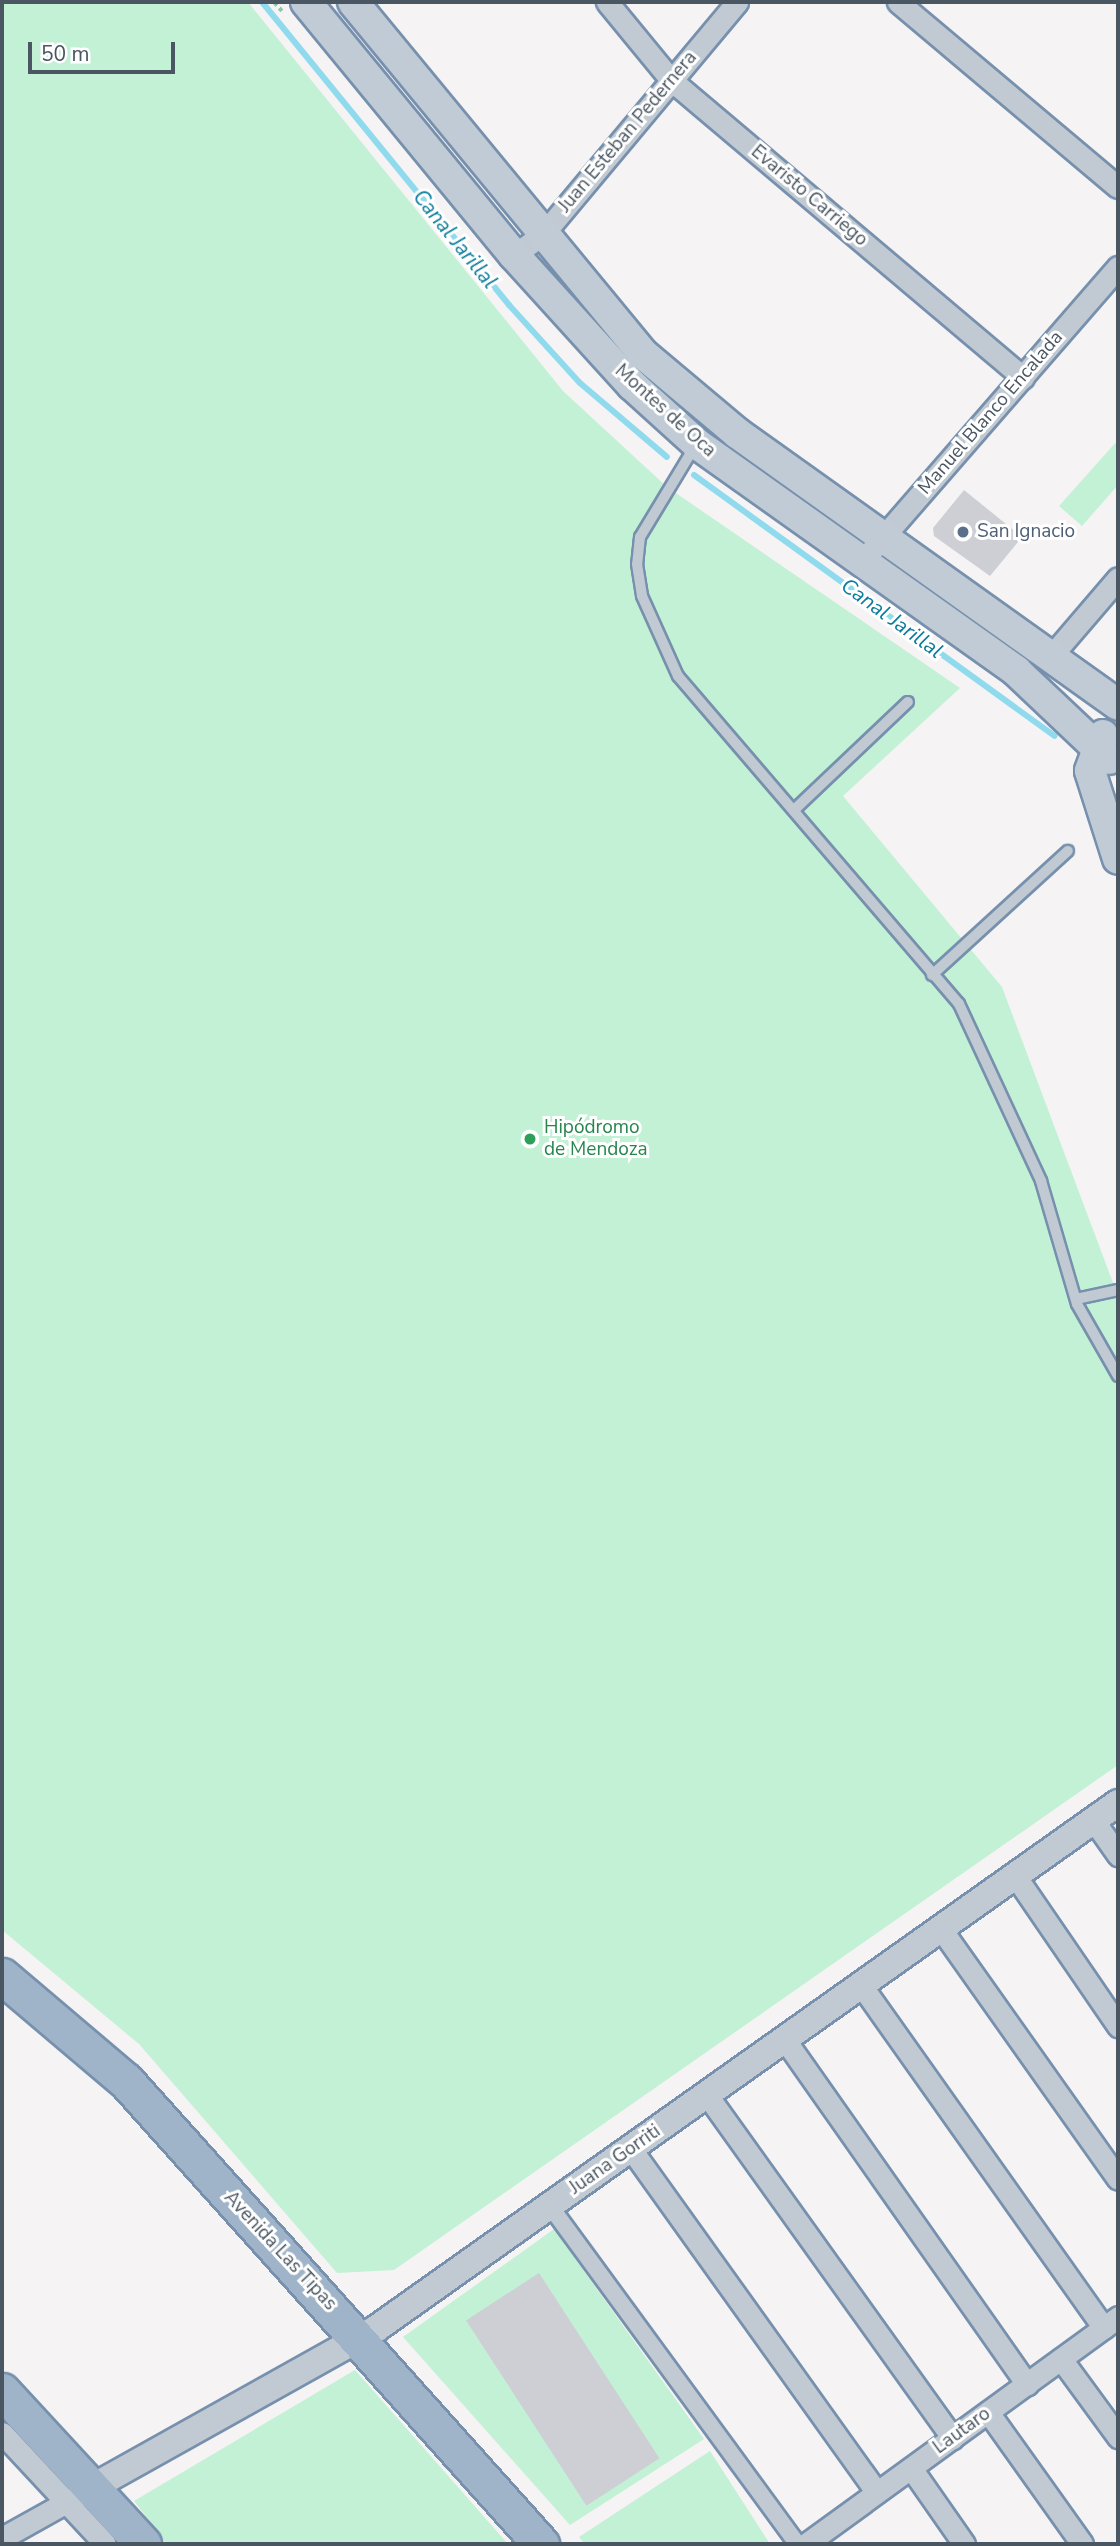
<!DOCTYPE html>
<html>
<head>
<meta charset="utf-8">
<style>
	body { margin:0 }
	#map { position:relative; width:1120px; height:2546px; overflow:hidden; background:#f5f3f3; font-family:"Nunito Sans",sans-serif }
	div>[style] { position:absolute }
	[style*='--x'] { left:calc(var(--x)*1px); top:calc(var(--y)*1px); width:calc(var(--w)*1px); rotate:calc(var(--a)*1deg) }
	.green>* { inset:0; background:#c3f1d5 }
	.stream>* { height:6px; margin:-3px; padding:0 3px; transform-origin:3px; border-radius:3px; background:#90daee }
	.building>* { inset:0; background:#cdcfd5; transform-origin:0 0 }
	.path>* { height:3.5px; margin-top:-1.75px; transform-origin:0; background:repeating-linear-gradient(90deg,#7ad0a6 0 5px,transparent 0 8.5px) }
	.roads { filter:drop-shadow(2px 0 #7690ad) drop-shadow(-2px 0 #7690ad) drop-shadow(0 2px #7690ad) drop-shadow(0 -2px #7690ad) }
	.service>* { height:10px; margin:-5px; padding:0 5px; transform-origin:5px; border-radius:5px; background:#c1cad2 }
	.pedestrian>* { height:16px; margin:-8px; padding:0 8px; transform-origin:8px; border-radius:8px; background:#c1cad2 }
	.minor>* { height:21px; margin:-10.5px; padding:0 10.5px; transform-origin:10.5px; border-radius:10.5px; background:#c1cad2 }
	.tertiary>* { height:26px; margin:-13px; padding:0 13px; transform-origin:13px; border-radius:13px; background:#c1cad2 }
	.secondary>* { height:30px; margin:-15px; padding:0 15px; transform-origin:15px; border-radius:15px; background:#c1cbd6 }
	.trunk>* { height:35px; margin:-17.5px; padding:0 17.5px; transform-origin:17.5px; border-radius:17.5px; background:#9fb4c9 }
	.dots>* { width:19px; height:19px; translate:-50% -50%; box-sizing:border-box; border:4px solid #fff; border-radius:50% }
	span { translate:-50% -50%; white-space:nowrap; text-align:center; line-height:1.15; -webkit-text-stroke:6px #fff; paint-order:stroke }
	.street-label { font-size:19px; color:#4a5661 }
	.service-label { font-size:19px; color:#4e5e75 }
	.left { translate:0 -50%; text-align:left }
	.leisure-label { font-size:19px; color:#27864d }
	.water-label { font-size:21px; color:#0c7c9b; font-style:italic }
	.frame { position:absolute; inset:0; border:4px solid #4a5661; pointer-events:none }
	.scale { position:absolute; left:28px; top:42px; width:147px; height:32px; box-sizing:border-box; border:4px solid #4a5661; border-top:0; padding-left:9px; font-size:21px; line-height:24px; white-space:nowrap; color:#4a5661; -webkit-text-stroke:5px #fff; paint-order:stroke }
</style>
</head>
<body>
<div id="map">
	<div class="green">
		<div style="clip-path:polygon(2px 2px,248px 2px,563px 391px,667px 487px,960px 688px,843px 796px,1002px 987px,1118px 1296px,1118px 1765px,394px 2270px,337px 2273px,139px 2044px,2px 1930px)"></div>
		<div style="clip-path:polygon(1118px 440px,1118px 485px,1082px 526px,1059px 506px)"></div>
		<div style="clip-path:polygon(554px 2229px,704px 2439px,570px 2525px,403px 2337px)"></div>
		<div style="clip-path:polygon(355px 2370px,508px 2544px,167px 2544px,134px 2501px)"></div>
		<div style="clip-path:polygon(710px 2451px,770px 2544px,585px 2544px,579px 2537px)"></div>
	</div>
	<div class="stream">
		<div style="--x:262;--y:2;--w:391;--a:50.8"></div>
		<div style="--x:509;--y:305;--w:105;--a:47.7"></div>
		<div style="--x:580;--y:383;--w:114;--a:40.4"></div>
		<div style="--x:694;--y:475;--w:445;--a:35.9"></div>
	</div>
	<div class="building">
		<div style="clip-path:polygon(964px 490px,1022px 537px,990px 576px,934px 536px,933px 528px)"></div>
		<div style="left:539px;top:2273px;width:221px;height:87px;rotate:57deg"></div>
	</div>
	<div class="path">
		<div style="--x:274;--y:2;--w:12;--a:48"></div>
	</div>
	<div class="roads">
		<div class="service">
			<div style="--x:695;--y:446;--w:106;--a:121.1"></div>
			<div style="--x:640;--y:537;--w:27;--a:96"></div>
			<div style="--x:637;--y:564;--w:32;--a:81"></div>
			<div style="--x:642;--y:596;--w:88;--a:65.8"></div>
			<div style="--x:678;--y:676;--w:432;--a:49.4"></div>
			<div style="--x:959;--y:1004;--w:195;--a:65.1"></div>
			<div style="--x:1041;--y:1181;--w:128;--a:73.7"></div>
			<div style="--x:1077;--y:1304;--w:83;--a:60.3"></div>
			<div style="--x:794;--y:810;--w:157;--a:-43.5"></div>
			<div style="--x:932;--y:975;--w:184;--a:-42.4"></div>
			<div style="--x:1076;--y:1299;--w:43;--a:-12.1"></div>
		</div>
		<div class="pedestrian">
			<div style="--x:550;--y:2206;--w:419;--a:53.8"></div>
		</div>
		<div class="minor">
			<div style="--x:607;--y:2;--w:101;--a:50.6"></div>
			<div style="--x:671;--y:80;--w:461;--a:40.2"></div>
			<div style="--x:898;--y:2;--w:287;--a:40.1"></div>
			<div style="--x:514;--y:255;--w:37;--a:-36"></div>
			<div style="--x:544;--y:233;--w:301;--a:-50.1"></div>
			<div style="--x:864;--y:559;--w:387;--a:-49"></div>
			<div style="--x:1052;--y:655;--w:101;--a:-49.4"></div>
			<div style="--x:1094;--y:1821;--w:42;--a:54.8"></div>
			<div style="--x:1016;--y:1877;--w:181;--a:55.6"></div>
			<div style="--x:941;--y:1929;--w:306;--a:54.7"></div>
			<div style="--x:861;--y:1985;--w:420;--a:54.7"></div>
			<div style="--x:785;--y:2040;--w:421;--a:54.9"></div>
			<div style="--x:707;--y:2095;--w:422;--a:54.4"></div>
			<div style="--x:631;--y:2149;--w:422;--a:54.4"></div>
			<div style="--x:1061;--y:2359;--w:97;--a:53.8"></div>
			<div style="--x:988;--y:2412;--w:162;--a:54.5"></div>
			<div style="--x:2;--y:2433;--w:151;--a:47.1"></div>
			<div style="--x:911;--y:2468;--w:93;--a:55.1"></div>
			<div style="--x:2;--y:2538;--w:88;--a:-29.2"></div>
			<div style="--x:806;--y:2544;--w:386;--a:-36"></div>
		</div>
		<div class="tertiary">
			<div style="--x:93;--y:2487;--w:325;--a:-29.2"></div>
			<div style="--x:377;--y:2328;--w:908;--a:-35.32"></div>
		</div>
		<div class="secondary">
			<div style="--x:306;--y:2;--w:328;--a:50.6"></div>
			<div style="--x:514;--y:255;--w:176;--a:47.8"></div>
			<div style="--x:632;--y:385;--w:88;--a:42.2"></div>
			<div style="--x:697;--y:444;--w:392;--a:35.4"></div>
			<div style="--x:1016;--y:671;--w:128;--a:43.4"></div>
			<div style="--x:353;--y:2;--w:456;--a:50.5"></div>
			<div style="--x:643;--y:354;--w:123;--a:40"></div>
			<div style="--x:737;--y:433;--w:468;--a:35.5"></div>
			<div style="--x:1103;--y:735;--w:38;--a:110"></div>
			<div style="--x:1090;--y:771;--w:92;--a:72.3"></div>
		</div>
		<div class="trunk">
			<div style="--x:2;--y:1976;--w:162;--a:40.3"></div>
			<div style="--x:126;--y:2081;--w:622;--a:48.13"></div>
			<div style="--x:2;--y:2391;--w:208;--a:47.3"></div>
		</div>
	</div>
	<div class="dots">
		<div style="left:963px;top:532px;background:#5c6f8a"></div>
		<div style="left:530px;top:1139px;background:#2e9e5b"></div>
	</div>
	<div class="street-label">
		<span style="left:628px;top:132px;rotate:-50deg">Juan Esteban Pedernera</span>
		<span style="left:809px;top:196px;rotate:40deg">Evaristo Carriego</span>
		<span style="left:665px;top:411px;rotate:42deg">Montes de Oca</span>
		<span style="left:991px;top:413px;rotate:-49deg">Manuel Blanco Encalada</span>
		<span style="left:615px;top:2160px;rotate:-35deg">Juana Gorriti</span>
		<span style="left:280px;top:2251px;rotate:47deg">Avenida Las Tipas</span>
		<span style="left:962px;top:2431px;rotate:-36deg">Lautaro</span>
	</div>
	<div class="service-label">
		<span class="left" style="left:977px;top:532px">San Ignacio</span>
	</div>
	<div class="leisure-label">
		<span class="left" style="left:544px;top:1139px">Hipódromo<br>de Mendoza</span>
	</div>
	<div class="water-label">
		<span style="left:455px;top:239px;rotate:51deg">Canal Jarillal</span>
		<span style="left:892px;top:618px;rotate:36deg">Canal Jarillal</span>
	</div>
	<div class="frame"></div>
	<div class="scale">50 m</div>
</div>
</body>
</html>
